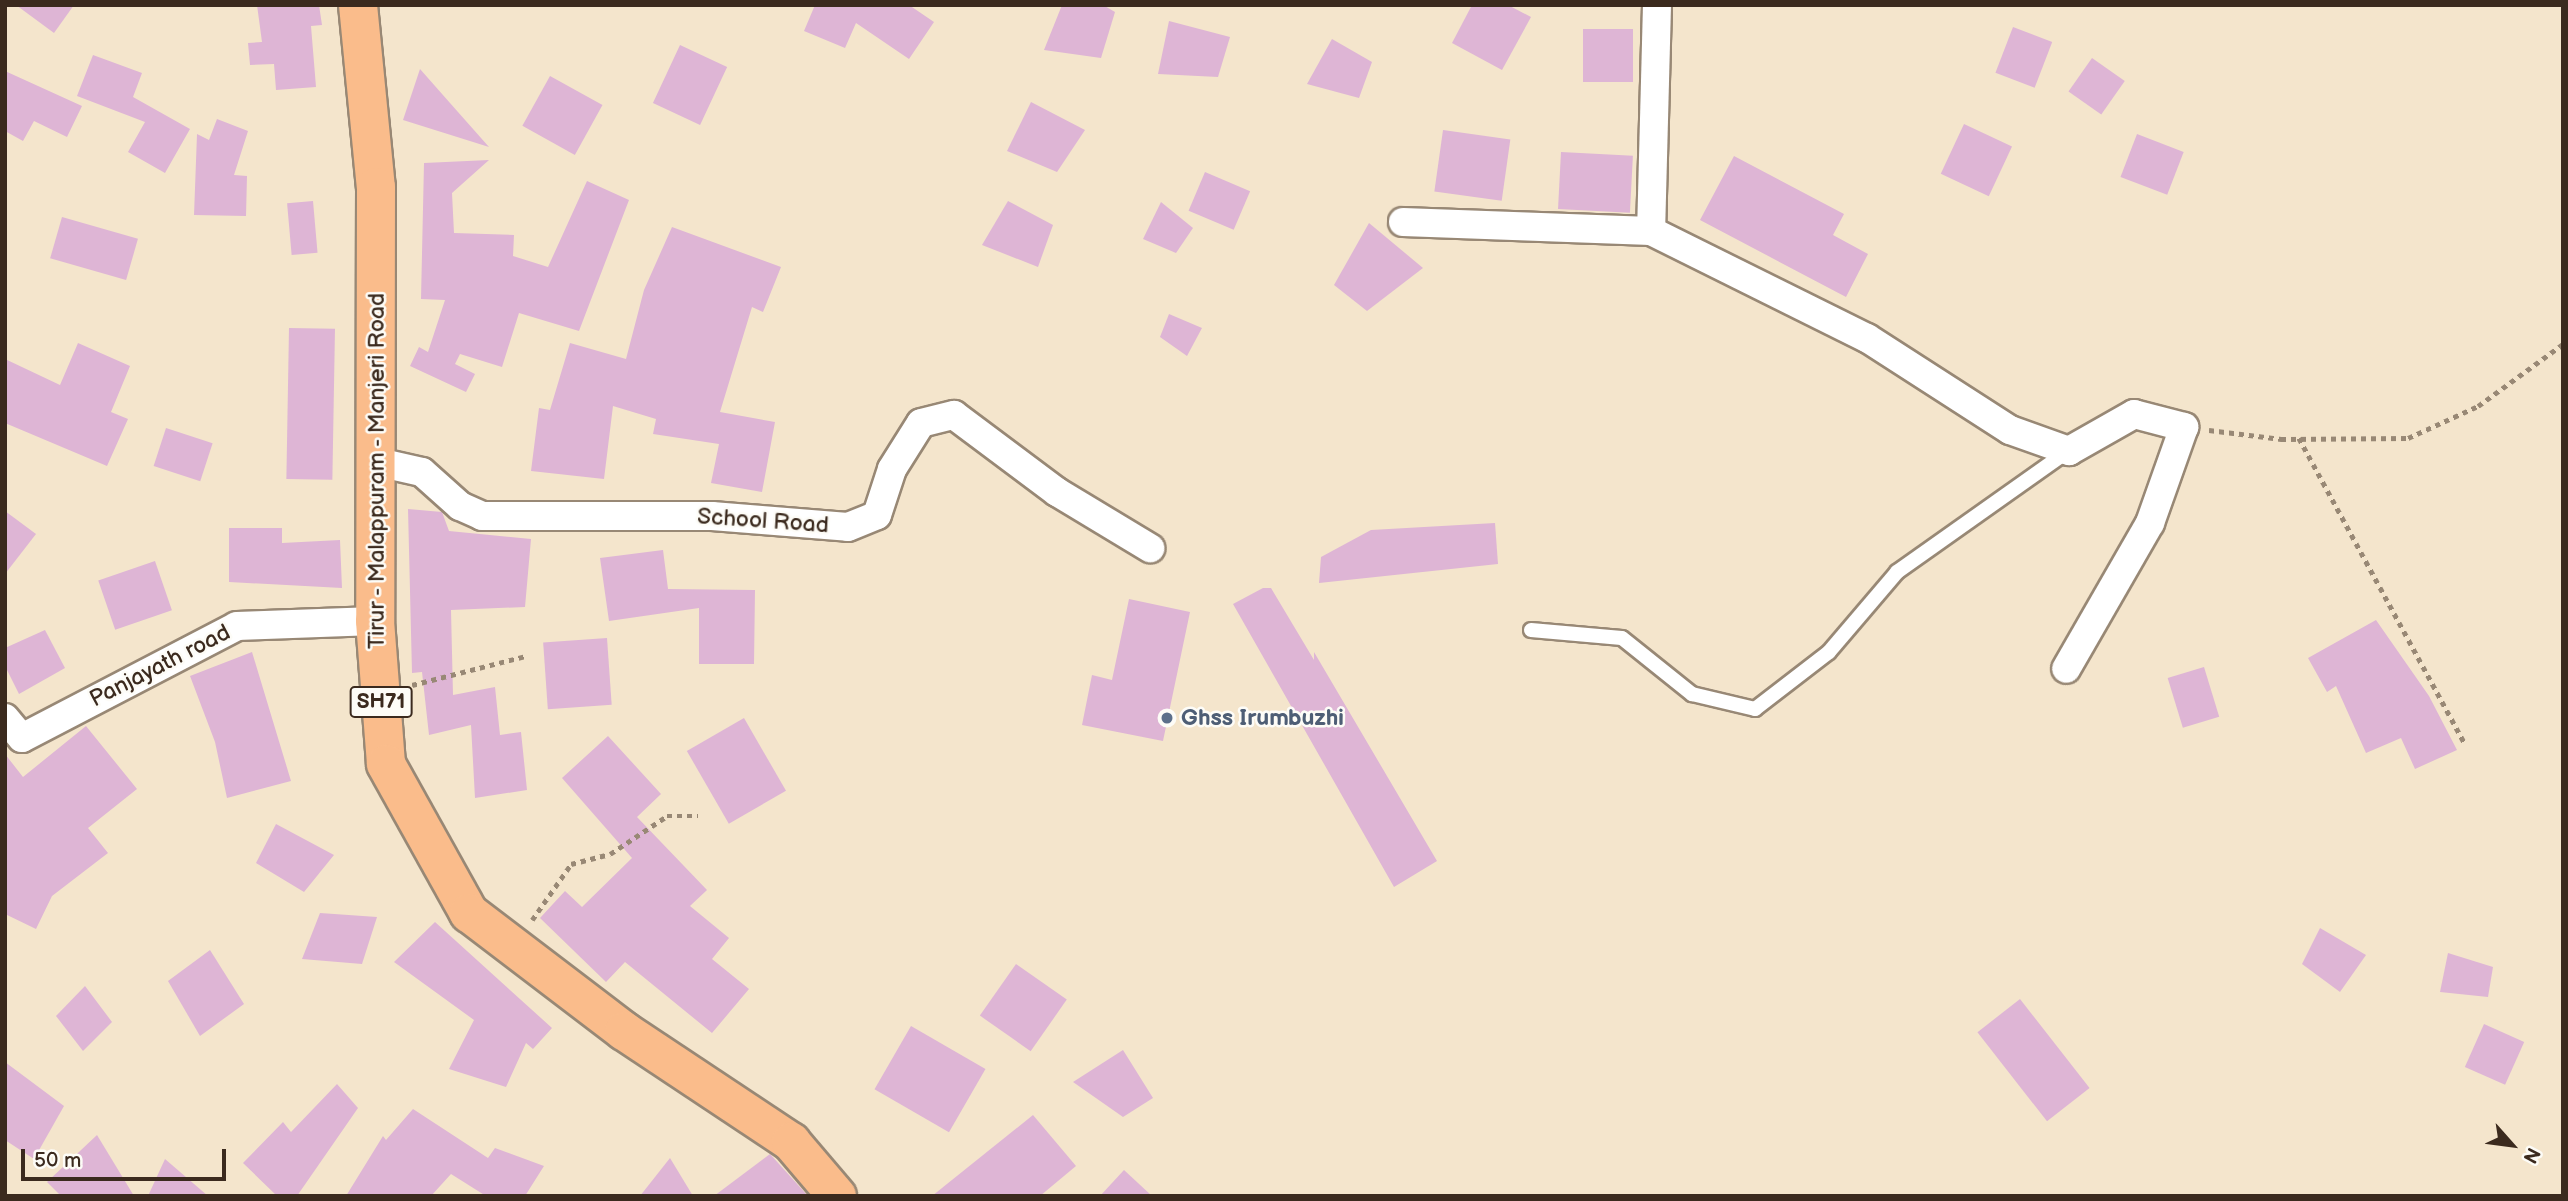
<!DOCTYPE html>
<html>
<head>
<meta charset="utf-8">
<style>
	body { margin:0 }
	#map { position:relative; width:2568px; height:1201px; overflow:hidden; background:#f4e5cc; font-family:"Balsamiq Sans",sans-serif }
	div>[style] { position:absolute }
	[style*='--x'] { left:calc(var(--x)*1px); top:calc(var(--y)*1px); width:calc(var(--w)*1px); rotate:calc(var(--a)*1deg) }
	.building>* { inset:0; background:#deb5d5; transform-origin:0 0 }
	.path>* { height:4.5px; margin-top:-2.25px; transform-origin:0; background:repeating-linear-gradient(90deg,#988875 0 5px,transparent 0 10px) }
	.roads { filter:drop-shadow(2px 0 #988875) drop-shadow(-2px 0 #988875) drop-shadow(0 2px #988875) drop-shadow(0 -2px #988875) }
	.service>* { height:14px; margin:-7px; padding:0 7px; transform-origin:7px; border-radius:7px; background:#fff }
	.minor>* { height:28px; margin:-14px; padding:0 14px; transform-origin:14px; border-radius:14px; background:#fff }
	.primary>* { height:38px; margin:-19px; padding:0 19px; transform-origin:19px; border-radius:19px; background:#fabc8b }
	.dots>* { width:19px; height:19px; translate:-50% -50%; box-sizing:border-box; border:4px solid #fdfcf7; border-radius:50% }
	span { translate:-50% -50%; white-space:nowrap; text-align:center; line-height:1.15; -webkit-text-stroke:5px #fdfcf7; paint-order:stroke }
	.shield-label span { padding:2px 5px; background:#fdfcf7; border:2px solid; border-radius:5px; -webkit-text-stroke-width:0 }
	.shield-label { font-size:21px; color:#3b2a1e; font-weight:700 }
	.street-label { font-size:23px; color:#3b2a1e }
	.service-label { font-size:23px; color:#4e5e75; font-weight:700 }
	.left { translate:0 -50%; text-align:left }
	.frame { position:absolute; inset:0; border:7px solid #3b2a1e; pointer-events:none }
	.north { position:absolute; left:2477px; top:1110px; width:70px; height:70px; -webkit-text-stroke:5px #fdfcf7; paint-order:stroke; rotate:118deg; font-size:19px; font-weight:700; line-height:28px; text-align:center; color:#3b2a1e }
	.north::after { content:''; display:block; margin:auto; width:24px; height:32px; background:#3b2a1e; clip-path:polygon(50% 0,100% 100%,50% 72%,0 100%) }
	.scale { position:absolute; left:21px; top:1149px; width:205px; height:32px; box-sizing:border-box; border:4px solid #3b2a1e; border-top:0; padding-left:9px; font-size:21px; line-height:24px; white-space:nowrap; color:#3b2a1e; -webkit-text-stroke:5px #fdfcf7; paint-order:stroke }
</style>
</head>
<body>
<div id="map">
	<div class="building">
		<div style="clip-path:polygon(16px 5px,74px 5px,54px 33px)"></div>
		<div style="clip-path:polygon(257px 5px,319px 5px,322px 25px,311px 26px,316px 87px,276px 90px,274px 64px,250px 65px,248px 43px,262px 42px)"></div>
		<div style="clip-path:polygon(815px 5px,909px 5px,934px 22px,909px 59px,856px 23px,845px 48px,804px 31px)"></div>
		<div style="clip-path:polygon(1062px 5px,1103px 5px,1115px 12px,1101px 58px,1044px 50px)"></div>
		<div style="clip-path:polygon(1472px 5px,1508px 5px,1531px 17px,1502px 70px,1452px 43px)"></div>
		<div style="clip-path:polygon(1169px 21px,1230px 37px,1218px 77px,1158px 74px)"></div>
		<div style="left:2013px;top:27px;width:42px;height:49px;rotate:21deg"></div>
		<div style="left:1583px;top:29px;width:50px;height:53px"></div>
		<div style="clip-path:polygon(1332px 39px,1372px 62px,1359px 98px,1307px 84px)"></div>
		<div style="left:680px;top:45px;width:52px;height:64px;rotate:25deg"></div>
		<div style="clip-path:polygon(93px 55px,142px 73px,133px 97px,190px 129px,165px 173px,128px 152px,145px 122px,77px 96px)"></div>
		<div style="left:2092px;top:58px;width:40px;height:41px;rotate:35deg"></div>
		<div style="clip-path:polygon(420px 69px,450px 103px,489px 147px,403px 120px)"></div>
		<div style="clip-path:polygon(5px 71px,82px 106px,67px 137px,34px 121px,23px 141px,5px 131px)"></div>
		<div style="left:550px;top:76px;width:60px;height:57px;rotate:29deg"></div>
		<div style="clip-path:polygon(1031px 102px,1085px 130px,1057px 172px,1007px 151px)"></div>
		<div style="clip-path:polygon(217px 119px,248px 131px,234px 175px,247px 176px,246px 216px,194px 215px,197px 134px,209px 140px)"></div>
		<div style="left:1964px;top:124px;width:53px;height:55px;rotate:25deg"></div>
		<div style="left:1443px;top:130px;width:68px;height:62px;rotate:8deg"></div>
		<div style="left:2137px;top:134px;width:50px;height:46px;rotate:21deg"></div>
		<div style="left:1561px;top:152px;width:72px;height:57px;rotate:3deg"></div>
		<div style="clip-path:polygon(1734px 156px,1844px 214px,1833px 235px,1868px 254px,1846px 297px,1700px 220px)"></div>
		<div style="clip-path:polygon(489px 160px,452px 193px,454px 233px,514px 235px,513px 256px,548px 267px,587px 181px,629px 200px,579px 331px,519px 313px,502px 367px,460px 354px,455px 364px,475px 374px,466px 392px,410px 366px,419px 347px,428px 352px,445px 300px,421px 299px,424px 163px)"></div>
		<div style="left:1205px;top:172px;width:49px;height:42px;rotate:23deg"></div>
		<div style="left:313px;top:201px;width:52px;height:26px;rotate:85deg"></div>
		<div style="clip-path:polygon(1008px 201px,1053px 225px,1038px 267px,982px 245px)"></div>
		<div style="clip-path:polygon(1161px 202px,1193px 228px,1176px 253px,1143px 239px)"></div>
		<div style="left:62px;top:217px;width:79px;height:43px;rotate:16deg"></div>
		<div style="clip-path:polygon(1369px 223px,1423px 268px,1367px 311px,1334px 285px)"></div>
		<div style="clip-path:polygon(672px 227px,781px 267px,763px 312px,752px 307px,720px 412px,775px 422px,762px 492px,711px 483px,719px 444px,653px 434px,656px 419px,613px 406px,604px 479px,531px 471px,539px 408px,550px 410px,570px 343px,626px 359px,644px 290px)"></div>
		<div style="clip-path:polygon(1169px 314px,1202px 328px,1187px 356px,1160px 337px)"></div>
		<div style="left:289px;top:328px;width:46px;height:151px;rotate:1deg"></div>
		<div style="clip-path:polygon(78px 343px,130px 366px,111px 412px,128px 419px,107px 466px,5px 423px,5px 359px,60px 385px)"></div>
		<div style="left:166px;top:428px;width:49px;height:40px;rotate:18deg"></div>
		<div style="clip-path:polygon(408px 509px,442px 512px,449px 531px,531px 539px,525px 607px,451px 610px,453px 695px,495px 687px,500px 735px,521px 732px,527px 790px,475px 798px,471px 725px,429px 735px,422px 672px,412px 673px)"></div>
		<div style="clip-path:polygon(5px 511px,36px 534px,5px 574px)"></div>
		<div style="clip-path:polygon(1495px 523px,1498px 564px,1319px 583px,1321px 557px,1371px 530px)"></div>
		<div style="clip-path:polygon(229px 528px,282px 528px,282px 543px,340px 540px,342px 588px,229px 582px)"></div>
		<div style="clip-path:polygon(663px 550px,668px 589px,755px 590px,754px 664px,699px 664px,699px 608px,609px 621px,600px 558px)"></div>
		<div style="left:155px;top:561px;width:52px;height:60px;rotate:71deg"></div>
		<div style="clip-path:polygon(1263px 588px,1271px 588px,1314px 660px,1314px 652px,1437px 861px,1394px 887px,1233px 604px)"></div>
		<div style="clip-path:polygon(1129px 599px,1190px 612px,1163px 741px,1082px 725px,1092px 675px,1112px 680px)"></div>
		<div style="clip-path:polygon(2376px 620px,2429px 696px,2457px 750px,2415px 769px,2401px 738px,2366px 753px,2336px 686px,2327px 692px,2308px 658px)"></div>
		<div style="clip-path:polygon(45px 630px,65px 668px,19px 694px,5px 666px,5px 648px)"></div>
		<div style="left:607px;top:638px;width:67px;height:64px;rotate:86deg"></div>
		<div style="clip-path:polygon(252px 652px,291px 781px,227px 798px,215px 742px,190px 676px)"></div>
		<div style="left:2204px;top:667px;width:52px;height:38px;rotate:73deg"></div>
		<div style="left:744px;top:718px;width:84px;height:66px;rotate:60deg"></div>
		<div style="clip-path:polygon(86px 726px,137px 789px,88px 828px,108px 853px,52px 896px,36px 929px,5px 914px,5px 754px,23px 777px)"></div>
		<div style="clip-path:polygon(608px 736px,661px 794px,637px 817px,707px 890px,690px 906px,729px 938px,712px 959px,749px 989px,712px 1033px,625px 962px,606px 982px,540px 918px,565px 891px,582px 907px,632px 858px,562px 778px)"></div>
		<div style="clip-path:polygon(276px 824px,334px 855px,304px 892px,256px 863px)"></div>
		<div style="clip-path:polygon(320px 913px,377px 917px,362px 964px,302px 959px)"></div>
		<div style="clip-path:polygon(435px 922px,552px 1028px,533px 1049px,526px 1043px,506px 1087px,449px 1069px,474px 1020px,394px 962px)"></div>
		<div style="clip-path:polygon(2320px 928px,2366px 955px,2340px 992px,2302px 964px)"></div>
		<div style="clip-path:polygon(210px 950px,244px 1004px,200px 1036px,168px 981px)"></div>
		<div style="clip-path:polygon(2448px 953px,2493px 967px,2488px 997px,2440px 992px)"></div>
		<div style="left:1016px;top:964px;width:62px;height:63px;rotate:35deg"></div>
		<div style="clip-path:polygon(85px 986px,112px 1022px,83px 1051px,56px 1016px)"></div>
		<div style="left:2020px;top:999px;width:113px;height:54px;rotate:52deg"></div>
		<div style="left:2484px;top:1024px;width:44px;height:47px;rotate:24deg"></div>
		<div style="left:911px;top:1026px;width:86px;height:73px;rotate:30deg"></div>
		<div style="clip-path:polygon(1123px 1050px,1153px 1098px,1123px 1117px,1073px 1082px)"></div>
		<div style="clip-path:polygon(5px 1062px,64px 1106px,34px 1159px,5px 1140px)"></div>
		<div style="clip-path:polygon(337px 1084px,358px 1108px,297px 1196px,277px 1196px,243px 1163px,283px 1122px,291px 1132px)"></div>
		<div style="clip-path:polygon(413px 1109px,488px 1158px,495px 1148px,544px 1166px,525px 1196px,486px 1196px,451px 1174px,431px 1196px,346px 1196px,383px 1136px,386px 1140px)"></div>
		<div style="clip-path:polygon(1033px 1115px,1076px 1166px,1040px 1196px,932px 1196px)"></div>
		<div style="clip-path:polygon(97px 1135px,134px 1196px,61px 1196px,47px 1182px)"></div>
		<div style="clip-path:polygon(770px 1154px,808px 1196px,714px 1196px)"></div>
		<div style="clip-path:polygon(670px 1158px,693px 1196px,640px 1196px)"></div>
		<div style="clip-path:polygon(165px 1159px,208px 1196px,148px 1196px)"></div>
		<div style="clip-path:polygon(1124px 1170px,1152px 1196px,1100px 1196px)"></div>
	</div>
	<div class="path">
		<div style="--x:2209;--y:430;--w:73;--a:7.1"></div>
		<div style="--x:2281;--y:439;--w:127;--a:-0.5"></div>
		<div style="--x:2408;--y:438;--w:77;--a:-24.6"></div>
		<div style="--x:2478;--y:406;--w:105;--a:-36.1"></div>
		<div style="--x:2299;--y:438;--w:348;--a:61.5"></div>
		<div style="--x:412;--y:685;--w:118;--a:-14.3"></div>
		<div style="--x:532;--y:920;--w:68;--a:-55.1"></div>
		<div style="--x:571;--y:864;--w:40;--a:-14.4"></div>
		<div style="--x:610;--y:854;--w:69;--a:-33.7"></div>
		<div style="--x:667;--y:816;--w:31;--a:0"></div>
	</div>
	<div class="roads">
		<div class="service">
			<div style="--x:1531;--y:630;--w:91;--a:5"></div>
			<div style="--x:1622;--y:638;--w:90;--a:38.7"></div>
			<div style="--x:1692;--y:694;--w:65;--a:13.4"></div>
			<div style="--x:1755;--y:709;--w:93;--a:-37.6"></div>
			<div style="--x:1829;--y:652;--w:105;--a:-49.6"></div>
			<div style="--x:1897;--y:572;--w:209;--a:-35.3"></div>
		</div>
		<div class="minor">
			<div style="--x:1657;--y:5;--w:226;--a:91.5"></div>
			<div style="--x:1651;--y:231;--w:241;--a:26.4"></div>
			<div style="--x:1867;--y:338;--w:170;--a:32.8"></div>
			<div style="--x:2010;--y:430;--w:63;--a:19.6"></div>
			<div style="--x:2069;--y:451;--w:75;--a:-29.6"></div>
			<div style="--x:2134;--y:414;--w:52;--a:14.6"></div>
			<div style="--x:2184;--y:427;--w:102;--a:109.5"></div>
			<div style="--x:2150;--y:523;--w:168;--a:119.9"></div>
			<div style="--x:1403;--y:222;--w:248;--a:2.1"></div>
			<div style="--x:373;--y:461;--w:50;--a:12.7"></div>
			<div style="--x:422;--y:472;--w:51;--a:41.8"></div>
			<div style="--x:460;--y:506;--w:24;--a:24"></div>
			<div style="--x:482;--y:516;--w:230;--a:0"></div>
			<div style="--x:712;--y:516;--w:136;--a:4.6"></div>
			<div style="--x:848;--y:527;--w:31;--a:-22"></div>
			<div style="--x:877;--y:515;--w:48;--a:-71.9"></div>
			<div style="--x:892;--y:469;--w:54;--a:-57.8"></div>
			<div style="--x:921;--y:423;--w:34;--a:-14"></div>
			<div style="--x:954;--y:415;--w:129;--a:36.8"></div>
			<div style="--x:1057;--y:492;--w:109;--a:31.1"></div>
			<div style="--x:5;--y:718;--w:26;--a:50"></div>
			<div style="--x:22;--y:738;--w:242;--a:-27.5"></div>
			<div style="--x:237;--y:626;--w:138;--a:-2.1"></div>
		</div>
		<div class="primary">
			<div style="--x:358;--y:5;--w:183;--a:84.4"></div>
			<div style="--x:376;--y:187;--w:434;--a:90.1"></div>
			<div style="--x:375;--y:621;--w:143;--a:85.6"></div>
			<div style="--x:386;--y:764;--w:171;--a:60.9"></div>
			<div style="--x:469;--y:913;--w:195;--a:37.3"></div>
			<div style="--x:624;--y:1031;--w:201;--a:33.6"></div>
			<div style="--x:791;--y:1142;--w:71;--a:49.6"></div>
		</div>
	</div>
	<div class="dots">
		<div style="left:1167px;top:718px;background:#5c6f8a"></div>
	</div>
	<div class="shield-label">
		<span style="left:381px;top:702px">SH71</span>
	</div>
	<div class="street-label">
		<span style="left:377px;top:471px;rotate:-90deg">Tirur - Malappuram - Manjeri Road</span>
		<span style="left:763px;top:521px;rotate:4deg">School Road</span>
		<span style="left:160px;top:666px;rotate:-27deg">Panjayath road</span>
	</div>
	<div class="service-label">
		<span class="left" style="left:1181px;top:718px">Ghss Irumbuzhi</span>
	</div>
	<div class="frame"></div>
	<div class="north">N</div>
	<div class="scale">50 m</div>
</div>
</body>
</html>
